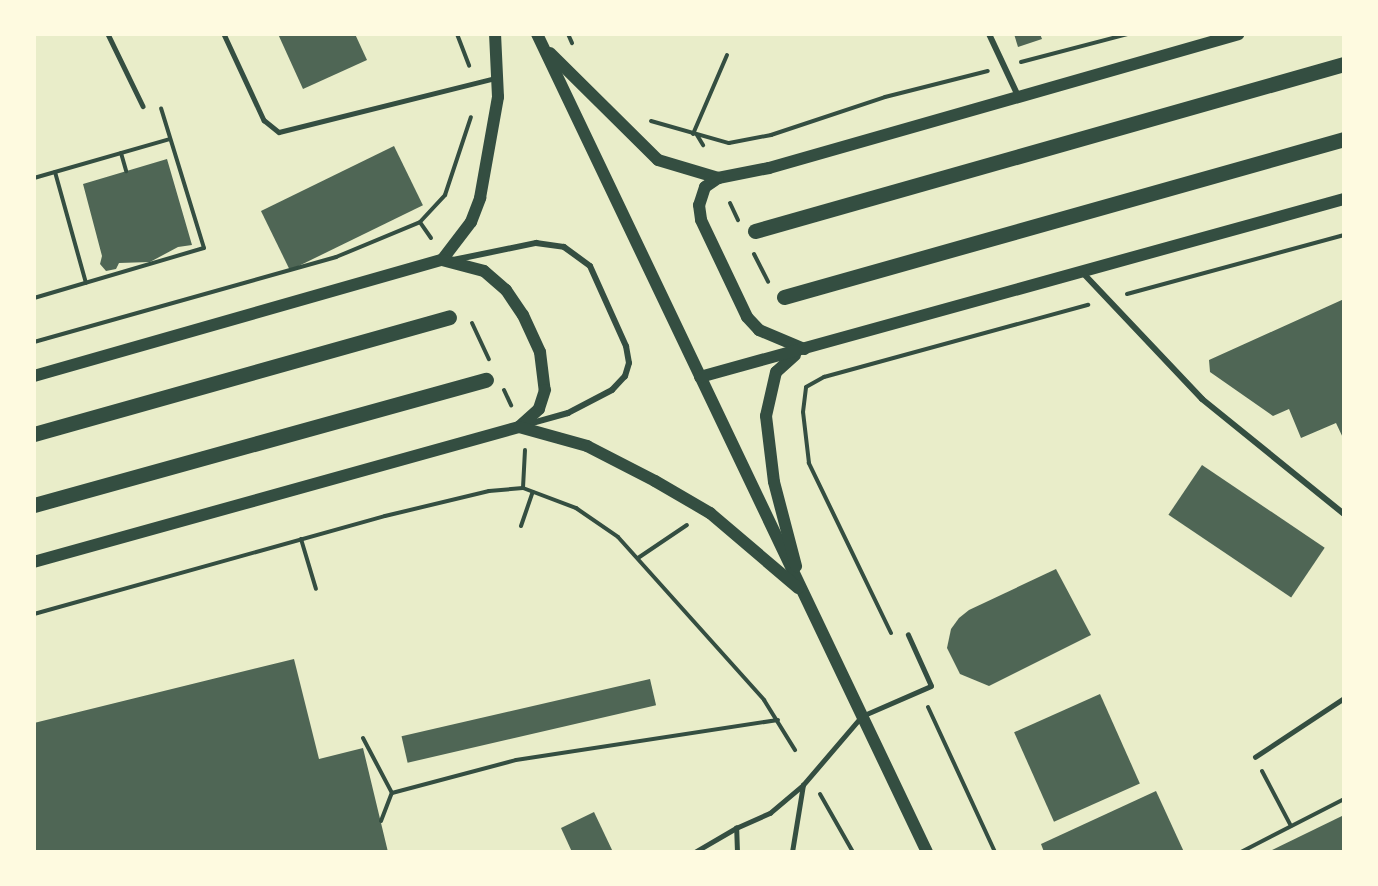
<!DOCTYPE html>
<html>
<head>
<meta charset="utf-8">
<style>
	body { margin:0 }
	#map { position:relative; width:1378px; height:886px; overflow:hidden; background:#e9edc9; font-family:"Fira Sans Condensed",sans-serif }
	div>[style] { position:absolute }
	[style*='--x'] { left:calc(var(--x)*1px); top:calc(var(--y)*1px); width:calc(var(--w)*1px); rotate:calc(var(--a)*1deg) }
	.building>* { inset:0; background:#4f6655; transform-origin:0 0 }
	.path>* { height:4px; margin:-2px; padding:0 2px; transform-origin:2px; border-radius:2px; background:#344e41 }
	.service>* { height:4.5px; margin:-2.25px; padding:0 2.25px; transform-origin:2.25px; border-radius:2.25px; background:#344e41 }
	.minor>* { height:6px; margin:-3px; padding:0 3px; transform-origin:3px; border-radius:3px; background:#344e41 }
	.secondary>* { height:12px; margin:-6px; padding:0 6px; transform-origin:6px; border-radius:6px; background:#344e41 }
	.primary>* { height:15px; margin:-7.5px; padding:0 7.5px; transform-origin:7.5px; border-radius:7.5px; background:#344e41 }
	span { translate:-50% -50%; white-space:nowrap; text-align:center; line-height:1.15; -webkit-text-stroke:6px #fefae0; paint-order:stroke }
	.frame { position:absolute; inset:0; border:36px solid #fefae0; pointer-events:none }
</style>
</head>
<body>
<div id="map">
	<div class="building">
		<div style="clip-path:polygon(278px 34px,355px 34px,367px 60px,303px 89px)"></div>
		<div style="clip-path:polygon(1014px 34px,1040px 34px,1042px 39px,1018px 47px)"></div>
		<div style="left:394px;top:146px;width:66px;height:148px;rotate:64deg"></div>
		<div style="clip-path:polygon(167px 159px,192px 245px,178px 247px,150px 262px,119px 263px,116px 269px,106px 271px,100px 264px,102px 256px,83px 184px)"></div>
		<div style="clip-path:polygon(1344px 299px,1344px 440px,1336px 423px,1301px 438px,1289px 409px,1273px 416px,1210px 372px,1209px 360px)"></div>
		<div style="left:1202px;top:465px;width:148px;height:60px;rotate:34deg"></div>
		<div style="clip-path:polygon(1056px 569px,1091px 635px,989px 686px,960px 674px,947px 648px,951px 629px,959px 618px,969px 610px)"></div>
		<div style="clip-path:polygon(294px 659px,319px 759px,363px 748px,388px 852px,34px 852px,34px 723px)"></div>
		<div style="left:650px;top:679px;width:27px;height:255px;rotate:77deg"></div>
		<div style="left:1100px;top:694px;width:98px;height:94px;rotate:66deg"></div>
		<div style="clip-path:polygon(1156px 791px,1184px 852px,1044px 852px,1041px 844px)"></div>
		<div style="clip-path:polygon(594px 812px,613px 852px,572px 852px,561px 828px)"></div>
		<div style="clip-path:polygon(1344px 815px,1344px 852px,1268px 852px)"></div>
	</div>
	<div class="path">
		<div style="--x:457;--y:34;--w:34;--a:69"></div>
		<div style="--x:568;--y:34;--w:10;--a:66"></div>
		<div style="--x:1021;--y:62;--w:111;--a:-14.7"></div>
		<div style="--x:651;--y:121;--w:81;--a:15.8"></div>
		<div style="--x:729;--y:143;--w:43;--a:-10.8"></div>
		<div style="--x:771;--y:135;--w:120;--a:-18.4"></div>
		<div style="--x:885;--y:97;--w:106;--a:-14.2"></div>
		<div style="--x:693;--y:134;--w:86;--a:-66.7"></div>
		<div style="--x:697;--y:135;--w:12;--a:59"></div>
		<div style="--x:121;--y:153;--w:19;--a:74"></div>
		<div style="--x:55;--y:172;--w:115;--a:74.4"></div>
		<div style="--x:34;--y:178;--w:141;--a:-16"></div>
		<div style="--x:730;--y:203;--w:19;--a:65"></div>
		<div style="--x:431;--y:238;--w:19;--a:-125"></div>
		<div style="--x:420;--y:222;--w:37;--a:-47"></div>
		<div style="--x:445;--y:195;--w:82;--a:-71.6"></div>
		<div style="--x:754;--y:254;--w:31;--a:63"></div>
		<div style="--x:1127;--y:294;--w:225;--a:-15.2"></div>
		<div style="--x:34;--y:298;--w:177;--a:-16.4"></div>
		<div style="--x:204;--y:248;--w:146;--a:-107.1"></div>
		<div style="--x:472;--y:323;--w:40;--a:65"></div>
		<div style="--x:34;--y:342;--w:314;--a:-15.7"></div>
		<div style="--x:336;--y:257;--w:91;--a:-22.6"></div>
		<div style="--x:504;--y:390;--w:17;--a:65"></div>
		<div style="--x:523;--y:488;--w:38;--a:-87"></div>
		<div style="--x:521;--y:526;--w:36;--a:-71"></div>
		<div style="--x:301;--y:539;--w:52;--a:73.3"></div>
		<div style="--x:638;--y:558;--w:59;--a:-34"></div>
		<div style="--x:34;--y:614;--w:364;--a:-15.6"></div>
		<div style="--x:385;--y:516;--w:107;--a:-13.5"></div>
		<div style="--x:489;--y:491;--w:34;--a:-5"></div>
		<div style="--x:523;--y:488;--w:57;--a:20.7"></div>
		<div style="--x:576;--y:508;--w:51;--a:34.6"></div>
		<div style="--x:618;--y:537;--w:219;--a:48.1"></div>
		<div style="--x:764;--y:700;--w:59;--a:58.2"></div>
		<div style="--x:891;--y:633;--w:189;--a:-115.8"></div>
		<div style="--x:809;--y:463;--w:51;--a:-96.7"></div>
		<div style="--x:803;--y:412;--w:25;--a:-83"></div>
		<div style="--x:806;--y:387;--w:21;--a:-29"></div>
		<div style="--x:824;--y:377;--w:274;--a:-15.3"></div>
		<div style="--x:928;--y:707;--w:160;--a:65.2"></div>
		<div style="--x:363;--y:738;--w:62;--a:62.2"></div>
		<div style="--x:1262;--y:771;--w:62;--a:62.2"></div>
		<div style="--x:820;--y:794;--w:67;--a:60.4"></div>
		<div style="--x:381;--y:821;--w:30;--a:-69"></div>
		<div style="--x:392;--y:793;--w:128;--a:-14.9"></div>
		<div style="--x:516;--y:760;--w:265;--a:-8.7"></div>
		<div style="--x:1241;--y:852;--w:116;--a:-27.2"></div>
	</div>
	<div class="service">
		<div style="--x:108;--y:34;--w:80;--a:64.1"></div>
		<div style="--x:224;--y:34;--w:95;--a:65.1"></div>
		<div style="--x:264;--y:120;--w:19;--a:39"></div>
		<div style="--x:279;--y:132;--w:224;--a:-14"></div>
		<div style="--x:1255;--y:757;--w:107;--a:-33.5"></div>
		<div style="--x:695;--y:852;--w:48;--a:-30.3"></div>
		<div style="--x:737;--y:852;--w:24;--a:-92"></div>
		<div style="--x:736;--y:828;--w:37;--a:-24"></div>
		<div style="--x:770;--y:813;--w:43;--a:-40.3"></div>
		<div style="--x:803;--y:785;--w:91;--a:-49.5"></div>
		<div style="--x:862;--y:716;--w:75;--a:-23.5"></div>
		<div style="--x:931;--y:686;--w:56;--a:-114.3"></div>
		<div style="--x:792;--y:852;--w:68;--a:-80.7"></div>
	</div>
	<div class="minor">
		<div style="--x:989;--y:34;--w:68;--a:64.9"></div>
		<div style="--x:453;--y:260;--w:85;--a:-11.6"></div>
		<div style="--x:536;--y:243;--w:28;--a:8"></div>
		<div style="--x:564;--y:247;--w:32;--a:36"></div>
		<div style="--x:590;--y:266;--w:88;--a:65.8"></div>
		<div style="--x:626;--y:346;--w:17;--a:80"></div>
		<div style="--x:629;--y:363;--w:14;--a:107"></div>
		<div style="--x:625;--y:376;--w:19;--a:133"></div>
		<div style="--x:612;--y:390;--w:50;--a:152.4"></div>
		<div style="--x:568;--y:413;--w:45;--a:164.4"></div>
		<div style="--x:1082;--y:272;--w:175;--a:46.6"></div>
		<div style="--x:1202;--y:399;--w:183;--a:39"></div>
	</div>
	<div class="secondary">
		<div style="--x:537;--y:34;--w:906;--a:64.51"></div>
		<div style="--x:550;--y:53;--w:152;--a:44.7"></div>
		<div style="--x:658;--y:160;--w:63;--a:16.7"></div>
		<div style="--x:718;--y:178;--w:52;--a:-11.1"></div>
		<div style="--x:769;--y:168;--w:488;--a:-15.9"></div>
		<div style="--x:718;--y:178;--w:16;--a:145"></div>
		<div style="--x:705;--y:187;--w:19;--a:108"></div>
		<div style="--x:699;--y:205;--w:15;--a:82"></div>
		<div style="--x:701;--y:220;--w:107;--a:64.6"></div>
		<div style="--x:747;--y:317;--w:18;--a:47"></div>
		<div style="--x:759;--y:330;--w:49;--a:22.9"></div>
		<div style="--x:442;--y:260;--w:48;--a:-52.7"></div>
		<div style="--x:471;--y:222;--w:26;--a:-69"></div>
		<div style="--x:480;--y:198;--w:103;--a:-79.9"></div>
		<div style="--x:498;--y:97;--w:63;--a:-92.7"></div>
		<div style="--x:795;--y:355;--w:25;--a:138"></div>
		<div style="--x:776;--y:372;--w:45;--a:102.8"></div>
		<div style="--x:766;--y:416;--w:66;--a:83.1"></div>
		<div style="--x:774;--y:482;--w:87;--a:75.3"></div>
		<div style="--x:34;--y:376;--w:424;--a:-15.9"></div>
		<div style="--x:442;--y:260;--w:43;--a:14.7"></div>
		<div style="--x:484;--y:271;--w:29;--a:41"></div>
		<div style="--x:506;--y:290;--w:30;--a:56"></div>
		<div style="--x:523;--y:315;--w:41;--a:65.3"></div>
		<div style="--x:540;--y:352;--w:38;--a:83"></div>
		<div style="--x:545;--y:390;--w:20;--a:108"></div>
		<div style="--x:539;--y:409;--w:27;--a:138"></div>
		<div style="--x:519;--y:427;--w:503;--a:164.45"></div>
		<div style="--x:700;--y:377;--w:668;--a:-15.45"></div>
		<div style="--x:519;--y:427;--w:71;--a:15.6"></div>
		<div style="--x:587;--y:446;--w:76;--a:27.2"></div>
		<div style="--x:655;--y:481;--w:64;--a:30.2"></div>
		<div style="--x:710;--y:513;--w:116;--a:40.4"></div>
	</div>
	<div class="primary">
		<div style="--x:755;--y:231;--w:612;--a:-15.83"></div>
		<div style="--x:784;--y:297;--w:582;--a:-15.76"></div>
		<div style="--x:34;--y:434;--w:431;--a:-15.7"></div>
		<div style="--x:34;--y:505;--w:469;--a:-15.5"></div>
	</div>
	<div class="frame"></div>
</div>
</body>
</html>
